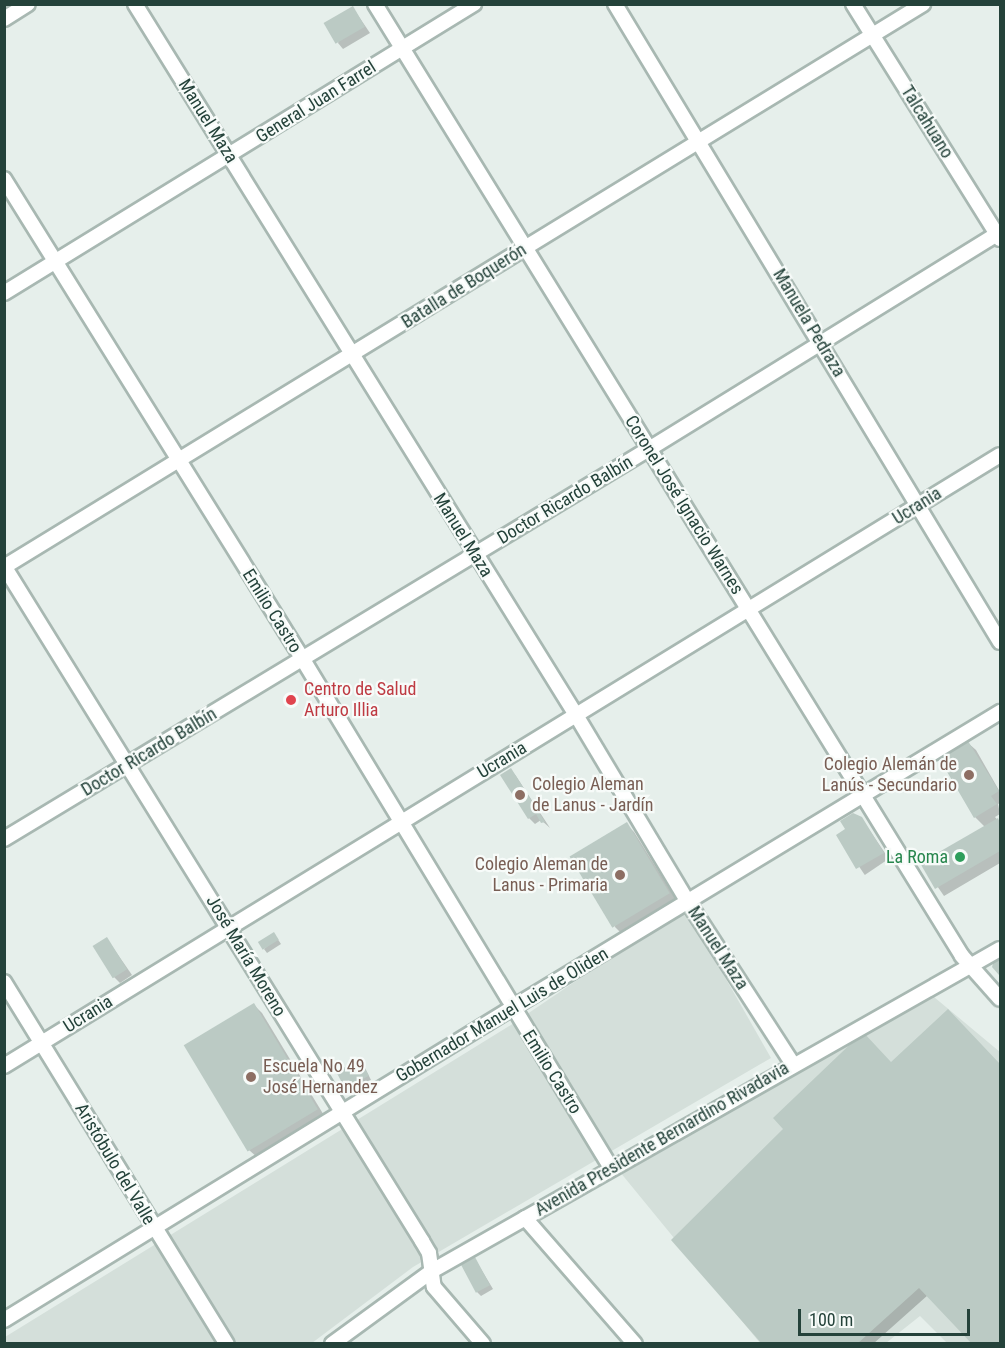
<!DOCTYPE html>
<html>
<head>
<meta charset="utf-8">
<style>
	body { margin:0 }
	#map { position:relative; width:1005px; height:1348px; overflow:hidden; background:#e6efeb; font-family:"Roboto Condensed",sans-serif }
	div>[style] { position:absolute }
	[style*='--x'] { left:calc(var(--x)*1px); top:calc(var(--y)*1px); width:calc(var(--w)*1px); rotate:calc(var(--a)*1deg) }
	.built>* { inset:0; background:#d4dfda }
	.shadow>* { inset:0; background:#0003; transform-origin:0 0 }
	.building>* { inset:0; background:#bbcac4; transform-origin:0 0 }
	.roads { filter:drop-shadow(2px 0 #a8b8b2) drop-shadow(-2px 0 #a8b8b2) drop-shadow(0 2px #a8b8b2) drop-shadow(0 -2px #a8b8b2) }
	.minor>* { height:14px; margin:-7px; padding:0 7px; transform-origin:7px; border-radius:7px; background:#fff }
	.dots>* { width:16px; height:16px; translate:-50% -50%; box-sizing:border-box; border:3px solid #f7fbf9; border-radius:50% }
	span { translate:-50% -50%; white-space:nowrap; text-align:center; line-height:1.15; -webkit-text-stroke:4.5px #f7fbf9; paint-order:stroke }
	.street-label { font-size:18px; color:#24423a }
	.health-label { font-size:18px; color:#be3a42 }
	.left { translate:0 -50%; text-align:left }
	.education-label { font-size:18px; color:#785e54 }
	.right { translate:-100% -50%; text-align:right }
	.leisure-label { font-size:18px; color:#27864d }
	.frame { position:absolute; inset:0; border:6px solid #24423a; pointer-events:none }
	.scale { position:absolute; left:798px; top:1309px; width:172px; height:27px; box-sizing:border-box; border:3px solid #24423a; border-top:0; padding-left:8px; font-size:18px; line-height:21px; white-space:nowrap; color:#24423a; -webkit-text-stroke:4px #f7fbf9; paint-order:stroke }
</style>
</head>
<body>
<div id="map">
	<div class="built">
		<div style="clip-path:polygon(685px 907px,771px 1058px,413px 1267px,312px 1343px,5px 1344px,5px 1337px,511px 1025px)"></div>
		<div style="clip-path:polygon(934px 997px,1000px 1052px,1000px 1343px,947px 1343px,920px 1316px,886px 1343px,760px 1343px,620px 1172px)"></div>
	</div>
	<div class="shadow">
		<div style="clip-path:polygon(353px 8px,370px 33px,343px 49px,338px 43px)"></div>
		<div style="clip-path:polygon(968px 743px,976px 750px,1000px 792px,1000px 803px,998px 804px,1000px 814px,995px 817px,1000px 823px,1000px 863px,944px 896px,922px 864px,985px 827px,975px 817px)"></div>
		<div style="clip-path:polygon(511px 770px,516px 776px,550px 828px,541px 820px,535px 824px,529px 818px)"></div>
		<div style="left:862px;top:819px;width:48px;height:29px;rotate:56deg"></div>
		<div style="clip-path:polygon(626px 824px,634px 832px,677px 901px,622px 934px,615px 927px)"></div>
		<div style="clip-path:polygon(277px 938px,281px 944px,267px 953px,264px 949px)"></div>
		<div style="clip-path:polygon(107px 939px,132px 975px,120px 983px,114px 977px)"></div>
		<div style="clip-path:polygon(254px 1005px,262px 1013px,325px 1117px,257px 1157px,249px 1150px)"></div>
		<div style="clip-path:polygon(948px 1011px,1000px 1066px,1000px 1344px,974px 1344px,928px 1295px,873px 1344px,764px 1344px,891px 1064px)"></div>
		<div style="clip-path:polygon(363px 1064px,371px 1080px,350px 1091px,347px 1088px)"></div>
		<div style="clip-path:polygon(475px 1259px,493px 1289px,481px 1296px,477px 1292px)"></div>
	</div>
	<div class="building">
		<div style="left:353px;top:6px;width:24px;height:34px;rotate:60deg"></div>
		<div style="clip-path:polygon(968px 741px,999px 791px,991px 796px,997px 804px,974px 818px,939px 758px)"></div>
		<div style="clip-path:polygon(511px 768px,545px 822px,541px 823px,536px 814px,528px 819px,500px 775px)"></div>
		<div style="clip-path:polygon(853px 813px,862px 817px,884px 853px,856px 869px,836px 835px,845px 829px,840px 821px)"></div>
		<div style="clip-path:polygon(998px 818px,1000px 823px,1000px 851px,935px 889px,920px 863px)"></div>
		<div style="left:627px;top:822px;width:83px;height:67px;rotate:59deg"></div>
		<div style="left:274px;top:932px;width:9px;height:19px;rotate:58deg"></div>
		<div style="left:107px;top:937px;width:38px;height:17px;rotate:58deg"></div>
		<div style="clip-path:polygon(1000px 956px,1000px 974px,999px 975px,992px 967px,994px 960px)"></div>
		<div style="left:254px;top:1003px;width:124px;height:82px;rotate:59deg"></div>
		<div style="clip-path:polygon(948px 1009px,1000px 1064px,1000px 1344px,972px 1344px,919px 1288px,857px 1344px,762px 1344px,671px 1240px,783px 1129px,773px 1118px,863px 1032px,891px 1062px)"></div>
		<div style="left:360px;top:1059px;width:19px;height:27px;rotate:62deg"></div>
		<div style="left:475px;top:1257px;width:32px;height:16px;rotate:62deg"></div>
	</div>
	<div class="roads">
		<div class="minor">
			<div style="--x:135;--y:4;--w:837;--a:58.19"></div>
			<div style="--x:576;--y:715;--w:218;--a:59.1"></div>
			<div style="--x:688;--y:902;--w:193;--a:57.1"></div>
			<div style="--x:375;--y:4;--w:1118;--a:58.34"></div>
			<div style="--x:962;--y:956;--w:57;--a:48.5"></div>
			<div style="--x:615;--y:4;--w:745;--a:58.89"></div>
			<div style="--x:853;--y:4;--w:277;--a:58"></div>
			<div style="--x:4;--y:19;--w:28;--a:-32"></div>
			<div style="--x:4;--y:179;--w:564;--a:58.11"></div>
			<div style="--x:302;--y:658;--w:596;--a:58.79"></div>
			<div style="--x:4;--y:293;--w:552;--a:-31.59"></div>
			<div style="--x:4;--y:566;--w:794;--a:58.23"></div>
			<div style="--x:422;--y:1241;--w:14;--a:60"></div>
			<div style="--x:429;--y:1253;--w:34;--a:82"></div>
			<div style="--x:434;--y:1287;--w:75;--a:49.3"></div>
			<div style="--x:4;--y:567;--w:1078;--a:-31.49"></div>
			<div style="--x:4;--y:839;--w:754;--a:-31.16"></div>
			<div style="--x:649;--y:449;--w:413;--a:-31.7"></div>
			<div style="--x:4;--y:982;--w:425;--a:58.4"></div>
			<div style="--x:4;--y:1066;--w:1168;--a:-31.53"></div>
			<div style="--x:525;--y:1218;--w:167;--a:48.9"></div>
			<div style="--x:4;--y:1320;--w:596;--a:-31.56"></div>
			<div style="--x:512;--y:1008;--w:571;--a:-31.24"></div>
			<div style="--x:332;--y:1344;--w:124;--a:-36.1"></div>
			<div style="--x:432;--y:1271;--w:653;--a:-29.55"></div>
		</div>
	</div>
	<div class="dots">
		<div style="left:291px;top:700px;background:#e0444e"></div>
		<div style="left:969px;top:775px;background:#8d6e63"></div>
		<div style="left:520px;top:795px;background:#8d6e63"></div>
		<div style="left:960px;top:857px;background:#2e9e5b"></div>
		<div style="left:620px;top:875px;background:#8d6e63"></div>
		<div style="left:251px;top:1077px;background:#8d6e63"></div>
	</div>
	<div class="street-label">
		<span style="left:316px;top:102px;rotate:-32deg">General Juan Farrel</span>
		<span style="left:208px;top:121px;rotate:58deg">Manuel Maza</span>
		<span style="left:927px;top:122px;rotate:58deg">Talcahuano</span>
		<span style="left:464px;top:286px;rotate:-32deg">Batalla de Boquerón</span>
		<span style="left:809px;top:323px;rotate:59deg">Manuela Pedraza</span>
		<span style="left:565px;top:500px;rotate:-31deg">Doctor Ricardo Balbín</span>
		<span style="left:684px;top:505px;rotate:58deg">Coronel José Ignacio Warnes</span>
		<span style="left:917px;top:506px;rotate:-32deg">Ucrania</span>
		<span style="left:463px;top:535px;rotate:58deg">Manuel Maza</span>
		<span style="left:272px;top:611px;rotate:58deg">Emilio Castro</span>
		<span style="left:149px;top:752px;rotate:-31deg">Doctor Ricardo Balbín</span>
		<span style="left:502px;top:760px;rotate:-31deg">Ucrania</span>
		<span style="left:718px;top:948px;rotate:57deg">Manuel Maza</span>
		<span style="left:246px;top:956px;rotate:59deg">José María Moreno</span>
		<span style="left:88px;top:1014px;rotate:-32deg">Ucrania</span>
		<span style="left:502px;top:1015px;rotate:-31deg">Gobernador Manuel Luis de Oliden</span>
		<span style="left:552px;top:1072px;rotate:58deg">Emilio Castro</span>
		<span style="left:662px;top:1139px;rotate:-30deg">Avenida Presidente Bernardino Rivadavia</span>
		<span style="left:115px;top:1164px;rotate:59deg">Aristóbulo del Valle</span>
	</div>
	<div class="health-label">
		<span class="left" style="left:304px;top:700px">Centro de Salud<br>Arturo Illia</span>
	</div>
	<div class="education-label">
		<span class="right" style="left:957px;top:775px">Colegio Alemán de<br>Lanús - Secundario</span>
		<span class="left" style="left:532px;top:795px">Colegio Aleman<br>de Lanus - Jardín</span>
		<span class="right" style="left:608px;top:875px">Colegio Aleman de<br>Lanus - Primaria</span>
		<span class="left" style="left:263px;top:1077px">Escuela No 49<br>José Hernandez</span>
	</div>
	<div class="leisure-label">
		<span class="right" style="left:948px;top:857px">La Roma</span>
	</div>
	<div class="frame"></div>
	<div class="scale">100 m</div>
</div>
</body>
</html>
